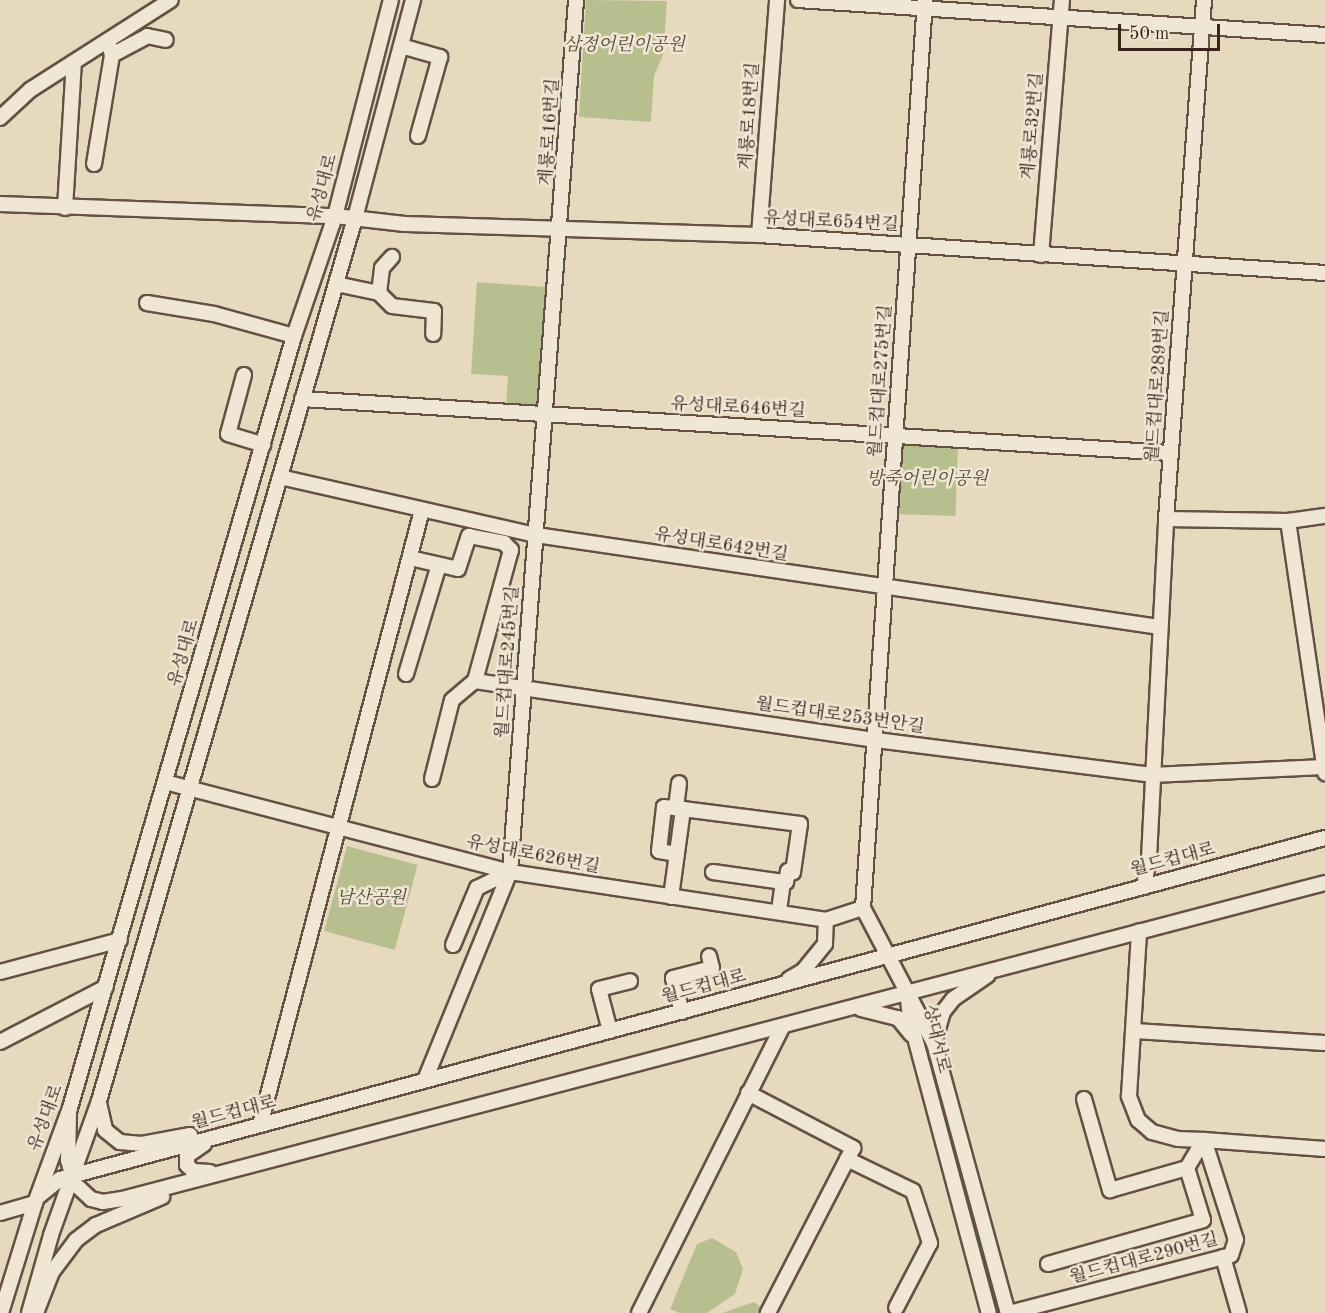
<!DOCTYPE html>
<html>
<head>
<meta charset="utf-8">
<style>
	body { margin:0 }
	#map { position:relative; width:1325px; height:1313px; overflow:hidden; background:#e7d9bd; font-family:"Old Standard TT","Noto Serif KR",serif }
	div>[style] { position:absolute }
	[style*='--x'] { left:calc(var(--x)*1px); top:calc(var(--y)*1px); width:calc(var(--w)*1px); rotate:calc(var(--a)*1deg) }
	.green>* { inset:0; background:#b8bf8f; transform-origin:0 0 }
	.roads { filter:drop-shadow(2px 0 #645144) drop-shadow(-2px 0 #645144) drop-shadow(0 2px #645144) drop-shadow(0 -2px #645144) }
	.minor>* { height:14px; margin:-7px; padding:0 7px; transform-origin:7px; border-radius:7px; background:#efe6d4 }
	span { translate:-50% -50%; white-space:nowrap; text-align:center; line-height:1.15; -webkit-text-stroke:5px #efe6d4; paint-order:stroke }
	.park-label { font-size:18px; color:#594b38; font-style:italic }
	.street-label { font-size:18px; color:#39241b }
	.scale { position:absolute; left:1118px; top:24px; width:102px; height:27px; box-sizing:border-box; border:3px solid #39241b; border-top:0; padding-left:8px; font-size:18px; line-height:21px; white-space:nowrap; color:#39241b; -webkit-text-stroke:4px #efe6d4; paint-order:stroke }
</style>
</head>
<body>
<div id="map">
	<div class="green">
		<div style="clip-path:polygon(586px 0,667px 1px,663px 55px,654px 76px,651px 122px,579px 117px)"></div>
		<div style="clip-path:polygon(477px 282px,546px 287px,538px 410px,506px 408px,508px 376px,471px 374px)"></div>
		<div style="left:897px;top:443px;width:61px;height:71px;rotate:2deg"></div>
		<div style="left:347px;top:846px;width:73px;height:88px;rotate:15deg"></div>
		<div style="clip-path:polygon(712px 1238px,736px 1252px,743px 1269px,735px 1294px,707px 1313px,680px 1313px,670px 1309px,697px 1244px)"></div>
		<div style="clip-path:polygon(754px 1302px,762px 1308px,760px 1313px,722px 1313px)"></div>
	</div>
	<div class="roads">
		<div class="minor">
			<div style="--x:798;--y:0;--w:528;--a:3.8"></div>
			<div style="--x:401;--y:46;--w:41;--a:15.8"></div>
			<div style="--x:440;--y:57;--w:82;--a:105.6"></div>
			<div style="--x:112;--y:55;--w:40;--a:-28"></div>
			<div style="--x:147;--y:36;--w:19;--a:12"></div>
			<div style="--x:0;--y:118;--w:41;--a:-43"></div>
			<div style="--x:30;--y:90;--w:167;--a:-32.6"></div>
			<div style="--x:94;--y:164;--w:110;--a:-80.6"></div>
			<div style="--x:112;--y:55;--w:15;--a:-106"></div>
			<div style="--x:0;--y:204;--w:335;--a:2.1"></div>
			<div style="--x:335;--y:216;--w:70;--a:6.5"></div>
			<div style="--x:405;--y:224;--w:354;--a:1.8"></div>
			<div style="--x:759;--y:235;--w:567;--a:3.84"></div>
			<div style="--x:65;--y:208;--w:146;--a:-86.5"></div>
			<div style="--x:759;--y:235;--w:236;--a:-85.6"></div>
			<div style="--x:1041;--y:255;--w:256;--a:-85.3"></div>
			<div style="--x:336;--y:284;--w:44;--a:11.8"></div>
			<div style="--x:379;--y:293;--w:18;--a:45"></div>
			<div style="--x:392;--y:306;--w:42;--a:6.8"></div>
			<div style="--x:434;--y:311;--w:23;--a:92"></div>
			<div style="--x:379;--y:293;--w:25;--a:-83"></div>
			<div style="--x:382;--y:268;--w:15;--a:-48"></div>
			<div style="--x:147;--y:303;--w:68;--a:9.3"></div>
			<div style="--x:214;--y:314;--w:83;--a:15.4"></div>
			<div style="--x:244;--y:375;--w:61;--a:105.2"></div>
			<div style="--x:228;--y:434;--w:37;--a:17"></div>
			<div style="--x:302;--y:399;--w:871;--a:3.56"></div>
			<div style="--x:280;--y:477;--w:262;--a:12.8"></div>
			<div style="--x:536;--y:535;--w:631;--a:8.39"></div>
			<div style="--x:1166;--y:519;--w:122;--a:0.9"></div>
			<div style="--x:1288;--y:521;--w:37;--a:-8"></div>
			<div style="--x:1288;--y:521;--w:255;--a:81.6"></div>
			<div style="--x:410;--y:558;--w:49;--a:12.9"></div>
			<div style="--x:458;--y:569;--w:35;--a:-72"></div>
			<div style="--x:469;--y:536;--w:36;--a:11"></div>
			<div style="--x:504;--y:543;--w:10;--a:45"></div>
			<div style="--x:511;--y:550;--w:136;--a:105.4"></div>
			<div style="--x:475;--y:681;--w:405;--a:8.4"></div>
			<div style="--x:876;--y:740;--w:278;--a:7.2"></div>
			<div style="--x:1152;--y:775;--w:172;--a:-2.7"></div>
			<div style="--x:406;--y:674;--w:114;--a:-73.2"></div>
			<div style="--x:432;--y:779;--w:81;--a:-75.8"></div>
			<div style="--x:452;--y:700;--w:30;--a:-40"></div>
			<div style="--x:165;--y:782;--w:357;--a:14.6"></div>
			<div style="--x:510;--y:872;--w:320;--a:8.6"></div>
			<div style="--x:826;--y:920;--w:39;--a:-18"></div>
			<div style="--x:676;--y:808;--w:25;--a:-83"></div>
			<div style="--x:677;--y:854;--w:18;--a:-171"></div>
			<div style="--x:659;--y:851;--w:44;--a:-83.5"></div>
			<div style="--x:664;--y:807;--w:19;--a:6"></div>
			<div style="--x:713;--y:872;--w:71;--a:8.1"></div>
			<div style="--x:1144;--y:887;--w:29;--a:-80"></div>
			<div style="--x:1149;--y:858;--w:339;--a:-87.1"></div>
			<div style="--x:1166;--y:519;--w:520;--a:-85.81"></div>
			<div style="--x:671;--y:897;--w:89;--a:-82.2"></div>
			<div style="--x:683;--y:809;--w:118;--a:7.3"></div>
			<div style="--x:800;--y:824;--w:49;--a:98.3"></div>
			<div style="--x:793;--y:872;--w:5;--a:-169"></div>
			<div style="--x:788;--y:871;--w:11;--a:100"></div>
			<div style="--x:786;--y:882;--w:3;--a:180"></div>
			<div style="--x:783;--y:882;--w:30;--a:98"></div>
			<div style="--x:863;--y:908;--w:910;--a:-86.09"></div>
			<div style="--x:863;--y:908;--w:153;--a:62.3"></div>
			<div style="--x:934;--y:1043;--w:280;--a:74.7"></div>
			<div style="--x:453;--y:945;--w:62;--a:-67.2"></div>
			<div style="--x:477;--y:888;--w:37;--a:-26"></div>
			<div style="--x:0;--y:972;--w:124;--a:-14.9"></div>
			<div style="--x:789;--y:979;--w:16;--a:-30"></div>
			<div style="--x:803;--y:971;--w:35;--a:-51"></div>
			<div style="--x:825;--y:944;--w:24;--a:-88"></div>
			<div style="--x:908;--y:999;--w:20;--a:84"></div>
			<div style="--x:910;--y:1019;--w:304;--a:75"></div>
			<div style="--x:861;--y:1009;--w:38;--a:14"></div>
			<div style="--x:898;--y:1018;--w:21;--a:51"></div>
			<div style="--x:682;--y:1012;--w:35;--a:-105"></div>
			<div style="--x:673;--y:978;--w:40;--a:-14.4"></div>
			<div style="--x:712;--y:968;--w:12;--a:-104"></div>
			<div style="--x:610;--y:1031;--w:43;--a:-104.7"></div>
			<div style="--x:599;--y:989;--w:32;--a:-14"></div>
			<div style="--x:1134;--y:1031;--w:191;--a:3.6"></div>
			<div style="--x:0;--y:1042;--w:119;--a:-27.4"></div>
			<div style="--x:934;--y:1043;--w:32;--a:-74"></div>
			<div style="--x:943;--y:1012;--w:16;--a:-52"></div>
			<div style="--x:953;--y:999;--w:42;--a:-34.4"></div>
			<div style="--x:425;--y:1080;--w:225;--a:-67.8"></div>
			<div style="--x:510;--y:872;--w:874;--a:-85.67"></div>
			<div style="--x:748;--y:1093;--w:119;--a:27.6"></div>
			<div style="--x:853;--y:1148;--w:186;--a:117.3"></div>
			<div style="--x:1084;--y:1099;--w:95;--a:74.1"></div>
			<div style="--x:1110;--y:1190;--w:80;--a:-15.9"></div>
			<div style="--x:1187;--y:1168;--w:33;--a:-59"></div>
			<div style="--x:1204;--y:1140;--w:121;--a:4.3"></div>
			<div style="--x:99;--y:1103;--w:28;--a:77"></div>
			<div style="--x:105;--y:1130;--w:19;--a:39"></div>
			<div style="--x:120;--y:1142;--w:22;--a:5"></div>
			<div style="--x:142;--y:1144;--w:49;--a:-10.6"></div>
			<div style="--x:69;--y:1113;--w:47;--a:91.2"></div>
			<div style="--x:68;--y:1160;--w:25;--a:74"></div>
			<div style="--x:75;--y:1184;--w:22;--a:43"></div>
			<div style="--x:91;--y:1199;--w:12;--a:14"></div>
			<div style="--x:103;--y:1202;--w:19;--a:-9"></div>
			<div style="--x:122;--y:1199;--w:1244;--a:-14.72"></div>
			<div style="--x:260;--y:1125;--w:636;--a:-75.24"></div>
			<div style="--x:204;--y:1144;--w:21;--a:145"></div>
			<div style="--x:187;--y:1156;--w:9;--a:90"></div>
			<div style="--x:187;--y:1165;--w:8;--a:45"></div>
			<div style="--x:193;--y:1171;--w:17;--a:3"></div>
			<div style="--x:847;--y:1159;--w:73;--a:25.9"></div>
			<div style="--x:913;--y:1191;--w:55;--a:71.9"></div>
			<div style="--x:930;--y:1243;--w:73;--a:117.6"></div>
			<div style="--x:39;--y:1196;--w:27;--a:-39"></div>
			<div style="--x:60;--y:1179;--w:1310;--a:-15.09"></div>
			<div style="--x:0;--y:1213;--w:36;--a:-16"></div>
			<div style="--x:1223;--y:1257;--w:58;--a:74.1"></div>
			<div style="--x:1048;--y:1264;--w:161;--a:-15.8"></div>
			<div style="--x:1203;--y:1220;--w:54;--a:-107.1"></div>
			<div style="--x:1;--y:1313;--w:115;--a:-72.8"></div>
			<div style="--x:35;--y:1203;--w:101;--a:-69.8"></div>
			<div style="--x:70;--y:1108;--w:804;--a:-73.82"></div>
			<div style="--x:294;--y:336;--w:127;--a:-71.1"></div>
			<div style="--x:335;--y:216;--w:223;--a:-75.5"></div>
			<div style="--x:29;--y:1313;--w:81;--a:-74.2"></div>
			<div style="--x:51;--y:1235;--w:142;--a:-70.3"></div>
			<div style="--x:99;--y:1101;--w:919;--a:-73.83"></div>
			<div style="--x:355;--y:218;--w:226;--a:-75.1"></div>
			<div style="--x:36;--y:1313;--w:44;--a:-68.7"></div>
			<div style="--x:52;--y:1272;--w:40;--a:-53"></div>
			<div style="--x:76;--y:1240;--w:25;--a:-37"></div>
			<div style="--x:96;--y:1225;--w:72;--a:-23"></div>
			<div style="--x:639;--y:1313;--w:320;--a:-63.4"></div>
			<div style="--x:1009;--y:1313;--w:229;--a:-14.6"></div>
			<div style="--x:1231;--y:1255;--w:16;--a:-72"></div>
			<div style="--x:1236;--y:1240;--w:105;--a:-107.7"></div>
			<div style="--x:1204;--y:1140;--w:26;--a:-178"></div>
			<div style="--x:1178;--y:1139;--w:27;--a:-165"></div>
			<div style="--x:1152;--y:1132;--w:18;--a:-139"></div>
			<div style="--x:1138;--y:1120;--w:26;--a:-111"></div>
			<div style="--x:1129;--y:1096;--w:165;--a:-86.5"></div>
		</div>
	</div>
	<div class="park-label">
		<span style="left:624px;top:45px">삼정어린이공원</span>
		<span style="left:927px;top:479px">방죽어린이공원</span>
		<span style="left:371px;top:898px">남산공원</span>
	</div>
	<div class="street-label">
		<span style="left:750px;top:116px;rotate:-86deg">계룡로18번길</span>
		<span style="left:1033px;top:126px;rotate:-85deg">계룡로32번길</span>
		<span style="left:550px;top:132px;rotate:-86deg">계룡로16번길</span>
		<span style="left:323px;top:188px;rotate:-75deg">유성대로</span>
		<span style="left:831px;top:222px;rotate:3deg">유성대로654번길</span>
		<span style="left:881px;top:381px;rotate:-86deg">월드컵대로275번길</span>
		<span style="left:1158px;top:386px;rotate:-86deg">월드컵대로289번길</span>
		<span style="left:738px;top:408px;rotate:3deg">유성대로646번길</span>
		<span style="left:721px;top:545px;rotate:9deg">유성대로642번길</span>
		<span style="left:184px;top:653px;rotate:-74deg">유성대로</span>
		<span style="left:508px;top:662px;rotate:-86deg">월드컵대로245번길</span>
		<span style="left:840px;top:716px;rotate:8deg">월드컵대로253번안길</span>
		<span style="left:533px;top:855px;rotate:11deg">유성대로626번길</span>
		<span style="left:1173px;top:860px;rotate:-15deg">월드컵대로</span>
		<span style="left:704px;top:987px;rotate:-15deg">월드컵대로</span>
		<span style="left:936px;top:1039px;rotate:77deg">상대서로</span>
		<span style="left:234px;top:1113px;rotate:-15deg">월드컵대로</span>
		<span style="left:46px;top:1118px;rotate:-70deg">유성대로</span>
		<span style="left:1144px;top:1259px;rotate:-15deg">월드컵대로290번길</span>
	</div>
	<div class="scale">50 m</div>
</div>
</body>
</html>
